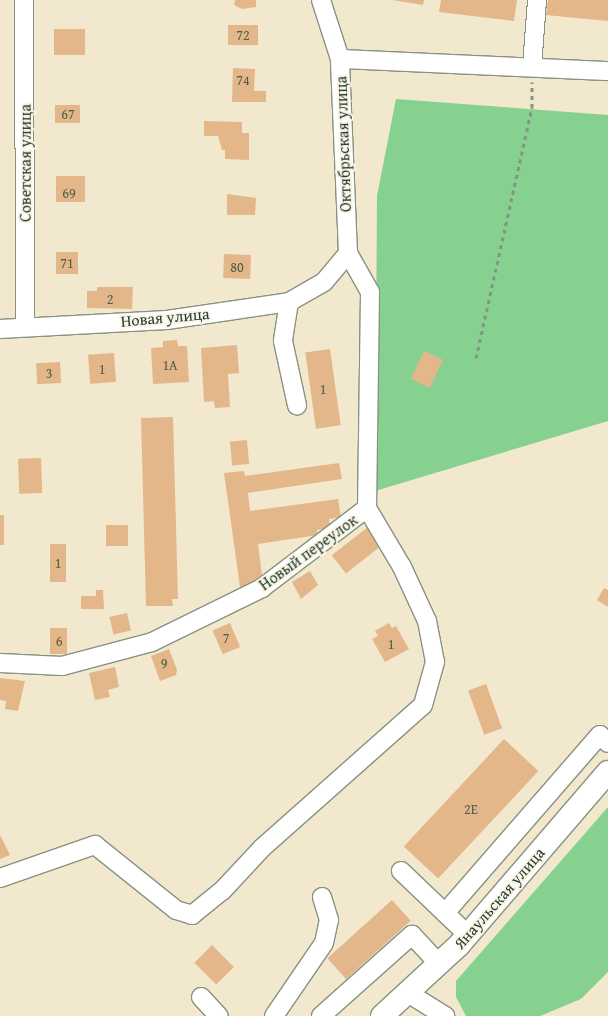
<!DOCTYPE html>
<html>
<head>
<meta charset="utf-8">
<style>
	body { margin:0 }
	#map { position:relative; width:608px; height:1016px; overflow:hidden; background:#f2e8cd; font-family:"Gentium Book Plus",serif }
	div>[style] { position:absolute }
	[style*='--x'] { left:calc(var(--x)*1px); top:calc(var(--y)*1px); width:calc(var(--w)*1px); rotate:calc(var(--a)*1deg) }
	.green>* { inset:0; background:#86d18f }
	.building>* { inset:0; background:#e3b78a; transform-origin:0 0 }
	.path>* { height:3px; margin-top:-1.5px; transform-origin:0; background:repeating-linear-gradient(90deg,#889280 0 4px,transparent 0 8px) }
	.roads { filter:drop-shadow(1px 0 #889280) drop-shadow(-1px 0 #889280) drop-shadow(0 1px #889280) drop-shadow(0 -1px #889280) }
	.minor>* { height:18px; margin:-9px; padding:0 9px; transform-origin:9px; border-radius:9px; background:#fff }
	.major>* { height:22px; margin:-11px; padding:0 11px; transform-origin:11px; border-radius:11px; background:#fff }
	span { translate:-50% -50%; white-space:nowrap; text-align:center; line-height:1.15; -webkit-text-stroke:4px #fcf5e5; paint-order:stroke }
	.number-label { font-size:14px; color:#505c4a }
	.number-label span { -webkit-text-stroke-width:0 }
	.street-label { font-size:16px; color:#1f3d34 }
</style>
</head>
<body>
<div id="map">
	<div class="green">
		<div style="clip-path:polygon(396px 99px,608px 115px,608px 421px,375px 491px,377px 196px)"></div>
		<div style="clip-path:polygon(608px 807px,608px 972px,581px 999px,540px 1016px,466px 1016px,456px 997px,456px 981px)"></div>
	</div>
	<div class="building">
		<div style="clip-path:polygon(235px 0,256px 0,256px 7px,242px 9px,234px 5px)"></div>
		<div style="clip-path:polygon(392px 0,424px 0,423px 5px)"></div>
		<div style="clip-path:polygon(441px 0,517px 0,514px 21px,439px 12px)"></div>
		<div style="clip-path:polygon(548px 0,608px 0,608px 21px,546px 15px)"></div>
		<div style="left:228px;top:25px;width:30px;height:20px"></div>
		<div style="left:54px;top:29px;width:31px;height:26px"></div>
		<div style="clip-path:polygon(233px 68px,255px 69px,254px 91px,266px 91px,266px 102px,232px 102px)"></div>
		<div style="left:55px;top:105px;width:25px;height:18px"></div>
		<div style="clip-path:polygon(204px 121px,242px 122px,242px 133px,249px 133px,249px 160px,225px 159px,225px 150px,222px 150px,218px 136px,204px 136px)"></div>
		<div style="left:56px;top:176px;width:29px;height:26px"></div>
		<div style="clip-path:polygon(227px 194px,256px 198px,255px 215px,227px 215px)"></div>
		<div style="left:56px;top:252px;width:22px;height:22px"></div>
		<div style="left:224px;top:254px;width:27px;height:24px;rotate:2deg"></div>
		<div style="clip-path:polygon(97px 287px,133px 287px,132px 309px,87px 308px,87px 291px,97px 291px)"></div>
		<div style="clip-path:polygon(177px 340px,178px 346px,187px 346px,189px 382px,153px 384px,151px 348px,163px 347px,163px 341px)"></div>
		<div style="clip-path:polygon(237px 345px,239px 373px,228px 374px,230px 407px,215px 408px,214px 401px,204px 402px,201px 348px)"></div>
		<div style="left:330px;top:349px;width:77px;height:25px;rotate:82deg"></div>
		<div style="left:424px;top:351px;width:21px;height:31px;rotate:25deg"></div>
		<div style="left:114px;top:353px;width:29px;height:26px;rotate:86deg"></div>
		<div style="left:60px;top:362px;width:21px;height:24px;rotate:87deg"></div>
		<div style="clip-path:polygon(173px 417px,178px 599px,172px 599px,173px 606px,146px 606px,141px 418px)"></div>
		<div style="left:247px;top:440px;width:24px;height:17px;rotate:85deg"></div>
		<div style="left:41px;top:458px;width:35px;height:23px;rotate:88deg"></div>
		<div style="clip-path:polygon(339px 463px,342px 479px,248px 493px,250px 511px,338px 499px,341px 517px,329px 519px,330px 528px,317px 530px,318px 535px,258px 544px,263px 583px,240px 587px,224px 473px,244px 471px,245px 476px)"></div>
		<div style="left:0;top:515px;width:4px;height:30px"></div>
		<div style="left:106px;top:525px;width:22px;height:21px"></div>
		<div style="left:368px;top:527px;width:23px;height:46px;rotate:52deg"></div>
		<div style="left:66px;top:544px;width:38px;height:16px;rotate:90deg"></div>
		<div style="clip-path:polygon(310px 571px,318px 585px,301px 599px,292px 582px)"></div>
		<div style="clip-path:polygon(604px 588px,608px 590px,608px 607px,597px 600px)"></div>
		<div style="clip-path:polygon(96px 590px,103px 590px,104px 609px,81px 609px,81px 596px,96px 596px)"></div>
		<div style="left:127px;top:613px;width:18px;height:18px;rotate:77deg"></div>
		<div style="left:230px;top:623px;width:26px;height:19px;rotate:67deg"></div>
		<div style="clip-path:polygon(389px 623px,392px 628px,396px 626px,409px 649px,385px 662px,372px 639px,378px 636px,375px 631px)"></div>
		<div style="left:50px;top:628px;width:17px;height:26px"></div>
		<div style="clip-path:polygon(169px 649px,177px 670px,176px 675px,160px 681px,151px 656px)"></div>
		<div style="clip-path:polygon(115px 667px,119px 687px,108px 690px,110px 697px,95px 700px,89px 673px)"></div>
		<div style="clip-path:polygon(0 678px,25px 681px,18px 711px,5px 709px,6px 701px,0 700px)"></div>
		<div style="left:486px;top:684px;width:47px;height:19px;rotate:70deg"></div>
		<div style="left:504px;top:739px;width:47px;height:147px;rotate:43deg"></div>
		<div style="clip-path:polygon(0 835px,10px 855px,0 859px)"></div>
		<div style="left:392px;top:900px;width:28px;height:87px;rotate:48deg"></div>
		<div style="left:212px;top:945px;width:31px;height:25px;rotate:45deg"></div>
	</div>
	<div class="path">
		<div style="--x:476;--y:358;--w:257;--a:-77.4"></div>
		<div style="--x:532;--y:107;--w:25;--a:-90"></div>
	</div>
	<div class="roads">
		<div class="minor">
			<div style="--x:24;--y:0;--w:326;--a:89.8"></div>
			<div style="--x:340;--y:59;--w:268;--a:2.6"></div>
			<div style="--x:532;--y:67;--w:67;--a:-85.7"></div>
			<div style="--x:289;--y:302;--w:39;--a:99"></div>
			<div style="--x:283;--y:341;--w:66;--a:77.7"></div>
			<div style="--x:0;--y:329;--w:167;--a:-3.1"></div>
			<div style="--x:167;--y:320;--w:123;--a:-8.4"></div>
			<div style="--x:289;--y:302;--w:40;--a:-29.7"></div>
			<div style="--x:324;--y:282;--w:38;--a:-50"></div>
			<div style="--x:348;--y:253;--w:194;--a:-92.4"></div>
			<div style="--x:340;--y:59;--w:62;--a:-107.9"></div>
			<div style="--x:0;--y:663;--w:62;--a:2.8"></div>
			<div style="--x:62;--y:666;--w:93;--a:-14.9"></div>
			<div style="--x:152;--y:642;--w:123;--a:-26.1"></div>
			<div style="--x:262;--y:588;--w:132;--a:-37.3"></div>
			<div style="--x:367;--y:508;--w:216;--a:-89.2"></div>
			<div style="--x:370;--y:292;--w:45;--a:-119.4"></div>
			<div style="--x:401;--y:871;--w:93;--a:43.7"></div>
			<div style="--x:0;--y:878;--w:101;--a:-19.2"></div>
			<div style="--x:95;--y:845;--w:104;--a:38.7"></div>
			<div style="--x:176;--y:910;--w:17;--a:17"></div>
			<div style="--x:192;--y:915;--w:38;--a:-39"></div>
			<div style="--x:222;--y:891;--w:59;--a:-47.1"></div>
			<div style="--x:262;--y:848;--w:215;--a:-41.6"></div>
			<div style="--x:423;--y:705;--w:45;--a:-74.4"></div>
			<div style="--x:435;--y:662;--w:42;--a:-101"></div>
			<div style="--x:427;--y:621;--w:60;--a:-114.8"></div>
			<div style="--x:402;--y:567;--w:69;--a:-120.7"></div>
			<div style="--x:445;--y:913;--w:236;--a:-49"></div>
			<div style="--x:600;--y:735;--w:11;--a:45"></div>
			<div style="--x:408;--y:993;--w:44;--a:31.9"></div>
			<div style="--x:201;--y:997;--w:26;--a:47"></div>
			<div style="--x:274;--y:1016;--w:88;--a:-55.6"></div>
			<div style="--x:324;--y:943;--w:24;--a:-78"></div>
			<div style="--x:329;--y:920;--w:24;--a:-107"></div>
			<div style="--x:321;--y:1016;--w:122;--a:-41.7"></div>
			<div style="--x:412;--y:935;--w:40;--a:47"></div>
		</div>
		<div class="major">
			<div style="--x:382;--y:1016;--w:105;--a:-42.7"></div>
			<div style="--x:459;--y:945;--w:228;--a:-49.3"></div>
		</div>
	</div>
	<div class="number-label">
		<span style="left:243px;top:35px">72</span>
		<span style="left:243px;top:80px">74</span>
		<span style="left:68px;top:114px">67</span>
		<span style="left:69px;top:193px">69</span>
		<span style="left:67px;top:263px">71</span>
		<span style="left:237px;top:267px">80</span>
		<span style="left:110px;top:299px">2</span>
		<span style="left:170px;top:365px">1А</span>
		<span style="left:102px;top:369px">1</span>
		<span style="left:49px;top:373px">3</span>
		<span style="left:323px;top:389px">1</span>
		<span style="left:58px;top:563px">1</span>
		<span style="left:226px;top:638px">7</span>
		<span style="left:59px;top:641px">6</span>
		<span style="left:391px;top:644px">1</span>
		<span style="left:164px;top:663px">9</span>
		<span style="left:471px;top:809px">2Е</span>
	</div>
	<div class="street-label">
		<span style="left:343px;top:144px;rotate:-92deg">Октябрьская улица</span>
		<span style="left:25px;top:163px;rotate:-90deg">Советская улица</span>
		<span style="left:165px;top:317px;rotate:-5deg">Новая улица</span>
		<span style="left:308px;top:552px;rotate:-36deg">Новый переулок</span>
		<span style="left:499px;top:898px;rotate:-49deg">Янаульская улица</span>
	</div>
</div>
</body>
</html>
